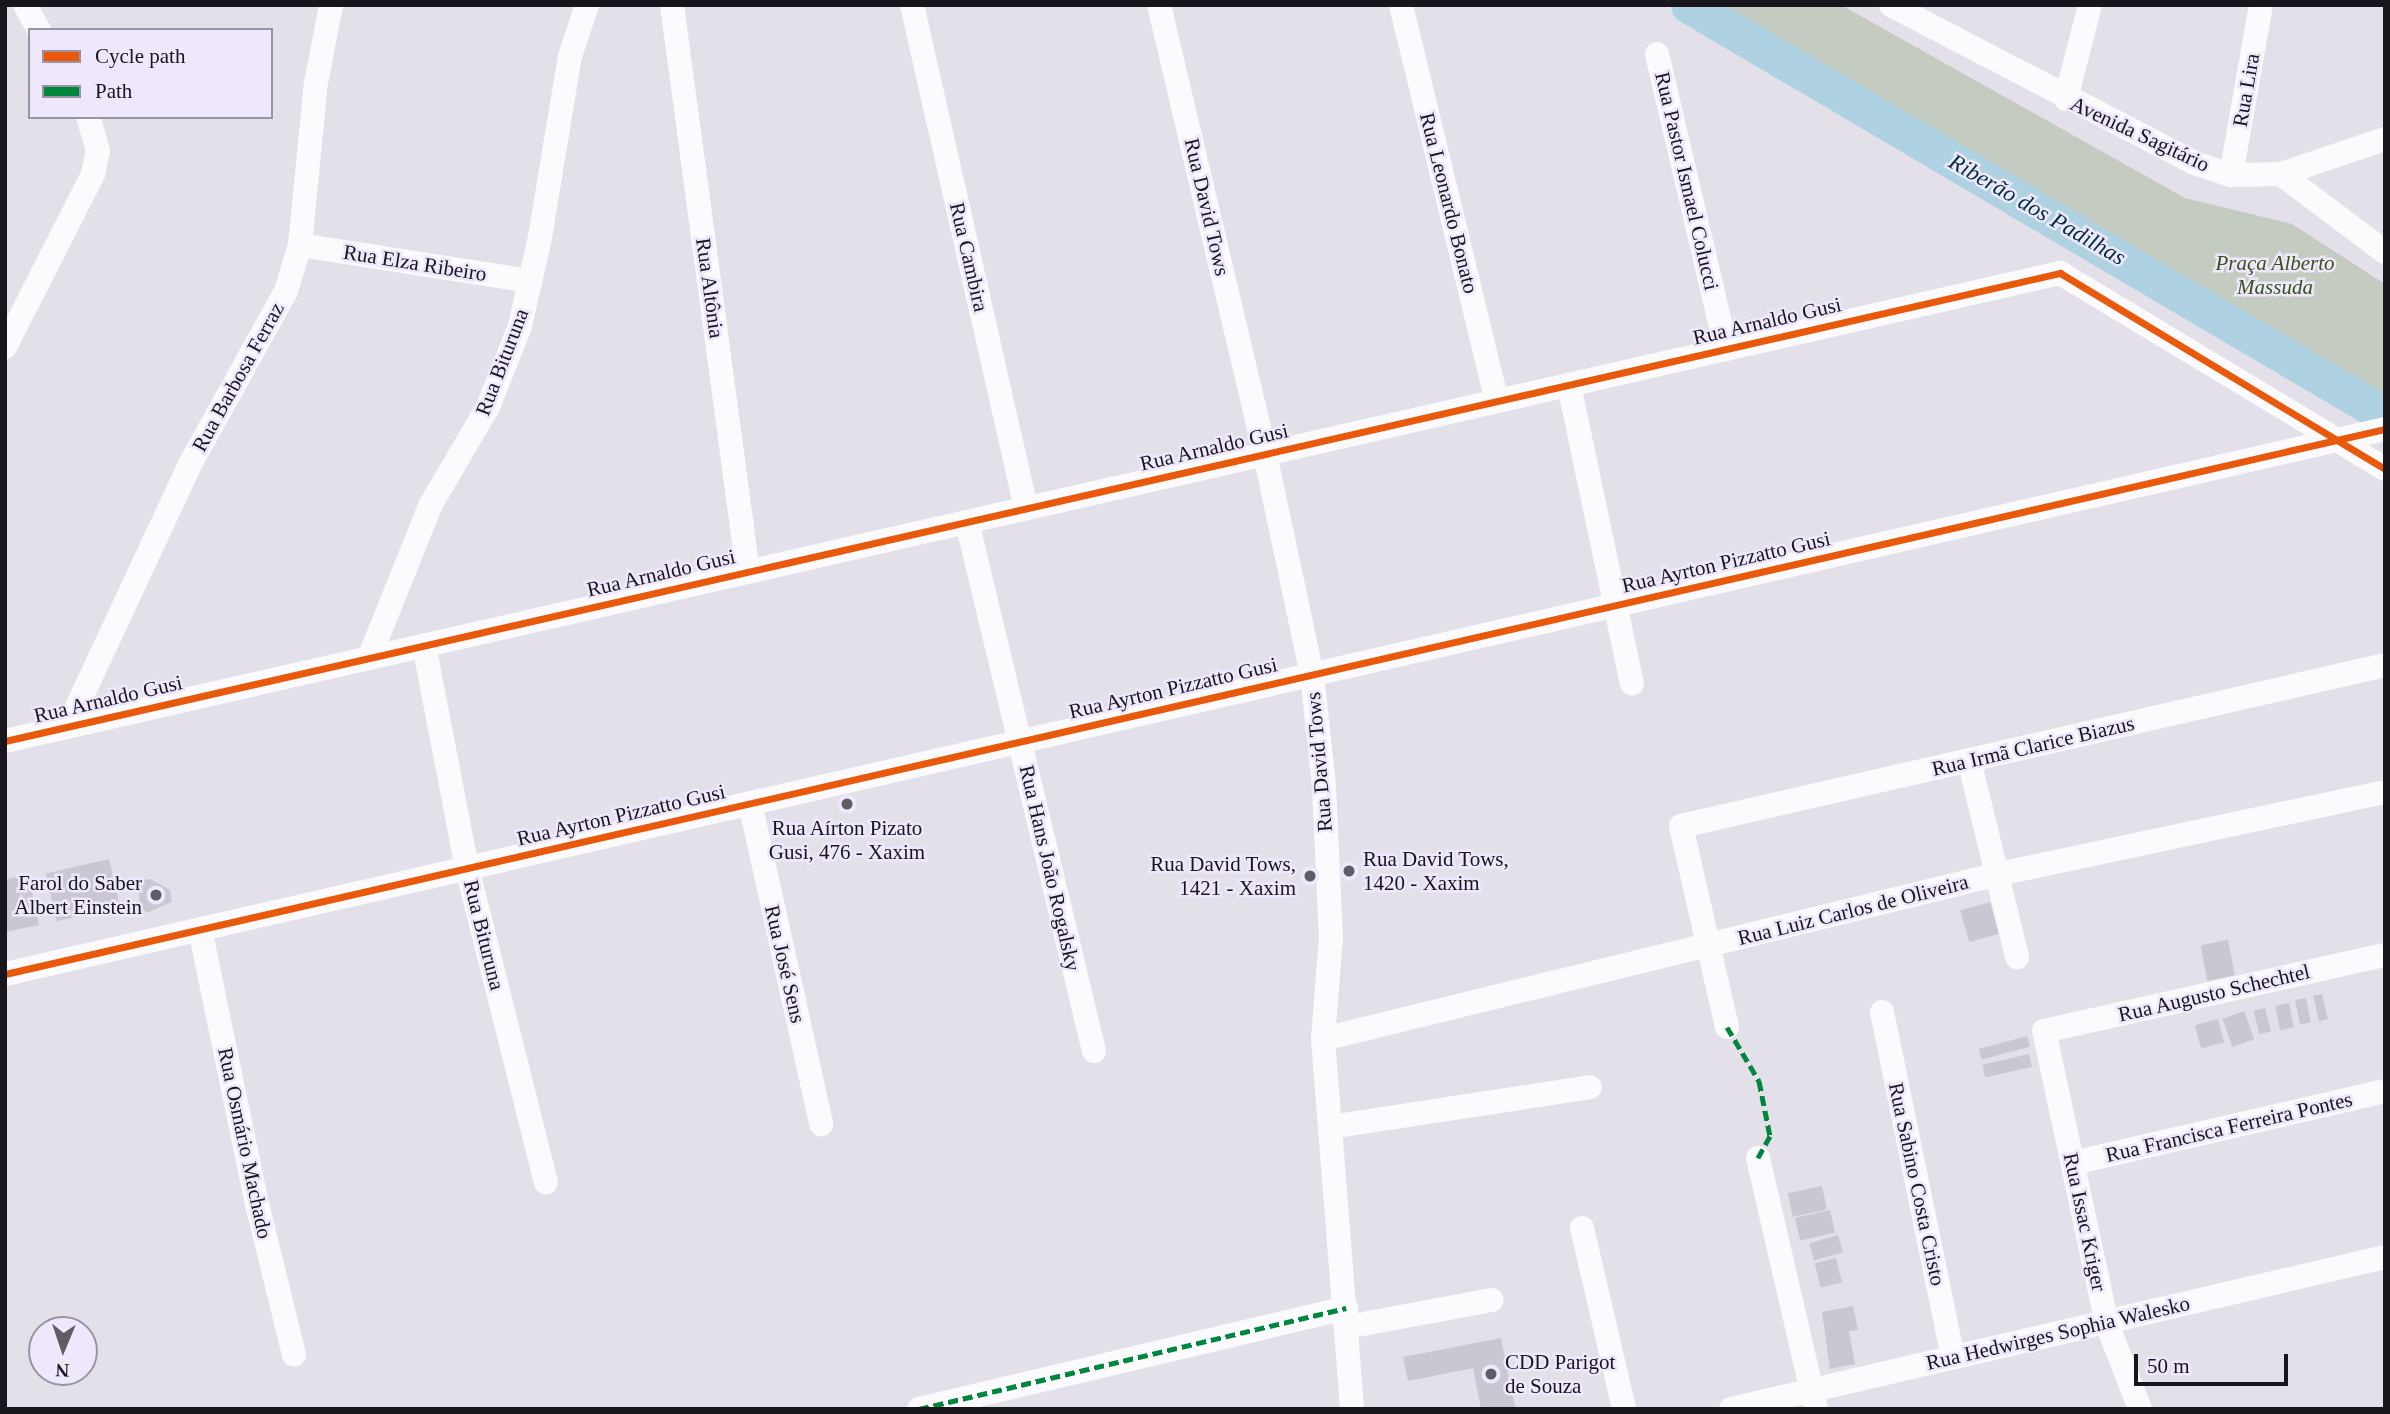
<!DOCTYPE html>
<html>
<head>
<meta charset="utf-8">
<style>
	body { margin:0 }
	#map { position:relative; width:2390px; height:1414px; overflow:hidden; background:#e3e0ea; font-family:"Times New Roman",serif }
	div>[style] { position:absolute }
	[style*='--x'] { left:calc(var(--x)*1px); top:calc(var(--y)*1px); width:calc(var(--w)*1px); rotate:calc(var(--a)*1deg) }
	.green>* { inset:0; background:#c4cbc0 }
	.river>* { height:37px; margin:-18.5px; padding:0 18.5px; transform-origin:18.5px; border-radius:18.5px; background:#aed2e2 }
	.building>* { inset:0; background:#cbc7d2; transform-origin:0 0 }
	.minor>* { height:24px; margin:-12px; padding:0 12px; transform-origin:12px; border-radius:12px; background:#fbfafc }
	.quiet>* { height:5px; margin-top:-2.5px; transform-origin:0; background:repeating-linear-gradient(90deg,#00873e 0 10px,transparent 0 15px) }
	.cycleway>* { height:7px; margin:-3.5px; padding:0 3.5px; transform-origin:3.5px; border-radius:3.5px; background:#e8590c }
	.dots>* { width:19px; height:19px; translate:-50% -50%; box-sizing:border-box; border:4px solid #efe8fc; border-radius:50% }
	span { translate:-50% -50%; white-space:nowrap; text-align:center; line-height:1.15; -webkit-text-stroke:5px #efe8fc; paint-order:stroke }
	.street-label { font-size:21px; color:#18151c }
	.park-label { font-size:21px; color:#375218; font-style:italic }
	.poi-label { font-size:21px; color:#18151c }
	.left { translate:0 -50%; text-align:left }
	.right { translate:-100% -50%; text-align:right }
	.water-label { font-size:23px; color:#00303d; font-style:italic }
	.frame { position:absolute; inset:0; border:7px solid #18151c; pointer-events:none }
	.legend { position:absolute; left:28px; top:28px; width:245px; height:91px; box-sizing:border-box; background:#efe8fc; border:2px solid #9994a2; margin:0; padding:9px 12px; list-style:none; font-size:21px; color:#18151c }
	.legend li { display:flex; align-items:center; gap:14px; height:35px }
	.legend b { width:35px; border:2px solid #9994a2 }
	.north { position:absolute; left:28px; top:1316px; width:70px; height:70px; box-sizing:border-box; background:#efe8fc; border:2px solid #9994a2; border-radius:50%; rotate:182deg; font-size:19px; font-weight:700; line-height:28px; text-align:center; color:#18151c }
	.north::after { content:''; display:block; margin:auto; width:24px; height:32px; background:#5f5c64; clip-path:polygon(50% 0,100% 100%,50% 72%,0 100%) }
	.scale { position:absolute; left:2134px; top:1354px; width:154px; height:32px; box-sizing:border-box; border:4px solid #18151c; border-top:0; padding-left:9px; font-size:21px; line-height:24px; white-space:nowrap; color:#18151c; -webkit-text-stroke:5px #efe8fc; paint-order:stroke }
</style>
</head>
<body>
<div id="map">
	<div class="green">
		<div style="clip-path:polygon(1702px 5px,1841px 5px,2185px 198px,2292px 224px,2385px 284px,2385px 400px)"></div>
	</div>
	<div class="river">
		<div style="--x:1689;--y:5;--w:808;--a:30.5"></div>
	</div>
	<div class="building">
		<div style="left:109px;top:859px;width:49px;height:65px;rotate:77deg"></div>
		<div style="clip-path:polygon(28px 874px,39px 925px,5px 932px,5px 880px)"></div>
		<div style="clip-path:polygon(150px 879px,170px 890px,172px 902px,146px 913px,140px 906px,138px 881px)"></div>
		<div style="left:1990px;top:902px;width:33px;height:31px;rotate:74deg"></div>
		<div style="left:2228px;top:940px;width:36px;height:28px;rotate:79deg"></div>
		<div style="left:2322px;top:994px;width:26px;height:9px;rotate:77deg"></div>
		<div style="left:2306px;top:998px;width:25px;height:11px;rotate:79deg"></div>
		<div style="left:2289px;top:1003px;width:25px;height:14px;rotate:79deg"></div>
		<div style="left:2265px;top:1008px;width:24px;height:12px;rotate:75deg"></div>
		<div style="left:2244px;top:1011px;width:30px;height:23px;rotate:70deg"></div>
		<div style="left:2218px;top:1019px;width:24px;height:24px;rotate:75deg"></div>
		<div style="left:2027px;top:1036px;width:11px;height:50px;rotate:75deg"></div>
		<div style="left:2029px;top:1054px;width:13px;height:48px;rotate:77deg"></div>
		<div style="left:1822px;top:1186px;width:24px;height:35px;rotate:78deg"></div>
		<div style="left:1830px;top:1210px;width:23px;height:36px;rotate:77deg"></div>
		<div style="left:1838px;top:1235px;width:18px;height:30px;rotate:74deg"></div>
		<div style="left:1836px;top:1258px;width:25px;height:22px;rotate:76deg"></div>
		<div style="clip-path:polygon(1853px 1306px,1858px 1330px,1849px 1331px,1855px 1364px,1830px 1369px,1822px 1312px)"></div>
		<div style="clip-path:polygon(1501px 1338px,1515px 1407px,1481px 1409px,1473px 1368px,1408px 1381px,1403px 1357px)"></div>
	</div>
	<div class="minor">
		<div style="--x:25;--y:5;--w:29;--a:61"></div>
		<div style="--x:672;--y:5;--w:572;--a:82.37"></div>
		<div style="--x:912;--y:5;--w:516;--a:77.23"></div>
		<div style="--x:1159;--y:5;--w:461;--a:76.7"></div>
		<div style="--x:1265;--y:454;--w:226;--a:78"></div>
		<div style="--x:1312;--y:675;--w:111;--a:83.8"></div>
		<div style="--x:1324;--y:785;--w:152;--a:87.4"></div>
		<div style="--x:1331;--y:937;--w:102;--a:94.5"></div>
		<div style="--x:1323;--y:1039;--w:371;--a:85.5"></div>
		<div style="--x:1401;--y:5;--w:407;--a:76.4"></div>
		<div style="--x:1891;--y:5;--w:342;--a:27.5"></div>
		<div style="--x:2194;--y:163;--w:39;--a:18"></div>
		<div style="--x:2231;--y:175;--w:50;--a:-1.1"></div>
		<div style="--x:2281;--y:174;--w:130;--a:36.9"></div>
		<div style="--x:1657;--y:54;--w:303;--a:76.8"></div>
		<div style="--x:2066;--y:99;--w:97;--a:-75.7"></div>
		<div style="--x:2281;--y:174;--w:110;--a:-18.6"></div>
		<div style="--x:2231;--y:175;--w:173;--a:-80"></div>
		<div style="--x:300;--y:245;--w:233;--a:8.9"></div>
		<div style="--x:5;--y:347;--w:194;--a:-63"></div>
		<div style="--x:93;--y:174;--w:24;--a:-78"></div>
		<div style="--x:98;--y:151;--w:35;--a:-106"></div>
		<div style="--x:1569;--y:385;--w:305;--a:78.1"></div>
		<div style="--x:967;--y:522;--w:544;--a:76.5"></div>
		<div style="--x:424;--y:645;--w:227;--a:79.1"></div>
		<div style="--x:467;--y:868;--w:324;--a:75.9"></div>
		<div style="--x:369;--y:658;--w:166;--a:-68.1"></div>
		<div style="--x:431;--y:504;--w:113;--a:-59.6"></div>
		<div style="--x:488;--y:407;--w:87;--a:-68.4"></div>
		<div style="--x:520;--y:326;--w:91;--a:-77.3"></div>
		<div style="--x:540;--y:237;--w:183;--a:-80.6"></div>
		<div style="--x:570;--y:56;--w:54;--a:-71.6"></div>
		<div style="--x:68;--y:726;--w:287;--a:-65"></div>
		<div style="--x:189;--y:466;--w:200;--a:-61"></div>
		<div style="--x:286;--y:291;--w:48;--a:-73.1"></div>
		<div style="--x:300;--y:245;--w:163;--a:-84.4"></div>
		<div style="--x:316;--y:83;--w:79;--a:-79.1"></div>
		<div style="--x:5;--y:741;--w:2108;--a:-12.83"></div>
		<div style="--x:2060;--y:273;--w:380;--a:31.1"></div>
		<div style="--x:1969;--y:760;--w:203;--a:76.3"></div>
		<div style="--x:750;--y:803;--w:329;--a:77.5"></div>
		<div style="--x:200;--y:929;--w:281;--a:78.3"></div>
		<div style="--x:257;--y:1204;--w:155;--a:76.2"></div>
		<div style="--x:5;--y:974;--w:2442;--a:-12.9"></div>
		<div style="--x:1882;--y:1012;--w:352;--a:78.4"></div>
		<div style="--x:1727;--y:1027;--w:206;--a:-102.9"></div>
		<div style="--x:1681;--y:826;--w:722;--a:-12.88"></div>
		<div style="--x:1323;--y:1039;--w:696;--a:-13.72"></div>
		<div style="--x:1999;--y:874;--w:395;--a:-12"></div>
		<div style="--x:1330;--y:1127;--w:263;--a:-8.7"></div>
		<div style="--x:1758;--y:1158;--w:258;--a:77"></div>
		<div style="--x:2073;--y:1163;--w:320;--a:-13"></div>
		<div style="--x:1582;--y:1228;--w:186;--a:76.9"></div>
		<div style="--x:1347;--y:1327;--w:147;--a:-10.6"></div>
		<div style="--x:919;--y:1409;--w:439;--a:-13.3"></div>
		<div style="--x:1731;--y:1409;--w:671;--a:-13.08"></div>
		<div style="--x:2140;--y:1409;--w:91;--a:-111.2"></div>
		<div style="--x:2107;--y:1324;--w:300;--a:-102.1"></div>
		<div style="--x:2044;--y:1031;--w:349;--a:-12.6"></div>
	</div>
	<div class="quiet">
		<div style="--x:1727;--y:1027;--w:63;--a:59.3"></div>
		<div style="--x:1759;--y:1081;--w:56;--a:78.7"></div>
		<div style="--x:1770;--y:1136;--w:25;--a:119"></div>
		<div style="--x:919;--y:1409;--w:439;--a:-13.3"></div>
	</div>
	<div class="cycleway">
		<div style="--x:5;--y:741;--w:2108;--a:-12.83"></div>
		<div style="--x:2060;--y:273;--w:380;--a:31.1"></div>
		<div style="--x:5;--y:974;--w:2442;--a:-12.9"></div>
	</div>
	<div class="dots">
		<div style="left:847px;top:804px;background:#5f5c64"></div>
		<div style="left:1349px;top:871px;background:#5f5c64"></div>
		<div style="left:1310px;top:876px;background:#5f5c64"></div>
		<div style="left:156px;top:895px;background:#5f5c64"></div>
		<div style="left:1491px;top:1374px;background:#5f5c64"></div>
	</div>
	<div class="street-label">
		<span style="left:2246px;top:90px;rotate:-80deg">Rua Lira</span>
		<span style="left:2140px;top:134px;rotate:25deg">Avenida Sagitário</span>
		<span style="left:1687px;top:181px;rotate:77deg">Rua Pastor Ismael Colucci</span>
		<span style="left:1449px;top:203px;rotate:76deg">Rua Leonardo Bonato</span>
		<span style="left:1207px;top:207px;rotate:77deg">Rua David Tows</span>
		<span style="left:969px;top:257px;rotate:77deg">Rua Cambira</span>
		<span style="left:415px;top:263px;rotate:9deg">Rua Elza Ribeiro</span>
		<span style="left:710px;top:288px;rotate:82deg">Rua Altônia</span>
		<span style="left:1767px;top:321px;rotate:-13deg">Rua Arnaldo Gusi</span>
		<span style="left:502px;top:362px;rotate:-69deg">Rua Bituruna</span>
		<span style="left:238px;top:377px;rotate:-61deg">Rua Barbosa Ferraz</span>
		<span style="left:1214px;top:447px;rotate:-13deg">Rua Arnaldo Gusi</span>
		<span style="left:1726px;top:562px;rotate:-13deg">Rua Ayrton Pizzatto Gusi</span>
		<span style="left:661px;top:573px;rotate:-13deg">Rua Arnaldo Gusi</span>
		<span style="left:1173px;top:688px;rotate:-13deg">Rua Ayrton Pizzatto Gusi</span>
		<span style="left:108px;top:699px;rotate:-13deg">Rua Arnaldo Gusi</span>
		<span style="left:2033px;top:746px;rotate:-13deg">Rua Irmã Clarice Biazus</span>
		<span style="left:1319px;top:762px;rotate:-95deg">Rua David Tows</span>
		<span style="left:621px;top:815px;rotate:-13deg">Rua Ayrton Pizzatto Gusi</span>
		<span style="left:1050px;top:868px;rotate:77deg">Rua Hans João Rogalsky</span>
		<span style="left:1853px;top:910px;rotate:-14deg">Rua Luiz Carlos de Oliveira</span>
		<span style="left:484px;top:935px;rotate:76deg">Rua Bituruna</span>
		<span style="left:785px;top:964px;rotate:77deg">Rua José Sens</span>
		<span style="left:2214px;top:993px;rotate:-13deg">Rua Augusto Schechtel</span>
		<span style="left:2229px;top:1127px;rotate:-13deg">Rua Francisca Ferreira Pontes</span>
		<span style="left:245px;top:1143px;rotate:78deg">Rua Osmário Machado</span>
		<span style="left:1917px;top:1184px;rotate:78deg">Rua Sabino Costa Cristo</span>
		<span style="left:2085px;top:1222px;rotate:78deg">Rua Issac Kriger</span>
		<span style="left:2058px;top:1333px;rotate:-13deg">Rua Hedwirges Sophia Walesko</span>
	</div>
	<div class="park-label">
		<span style="left:2275px;top:275px">Praça Alberto<br>Massuda</span>
	</div>
	<div class="poi-label">
		<span style="left:847px;top:840px">Rua Aírton Pizato<br>Gusi, 476 - Xaxim</span>
		<span class="left" style="left:1363px;top:871px">Rua David Tows,<br>1420 - Xaxim</span>
		<span class="right" style="left:1296px;top:876px">Rua David Tows,<br>1421 - Xaxim</span>
		<span class="right" style="left:142px;top:895px">Farol do Saber<br>Albert Einstein</span>
		<span class="left" style="left:1505px;top:1374px">CDD Parigot<br>de Souza</span>
	</div>
	<div class="water-label">
		<span style="left:2037px;top:210px;rotate:30deg">Riberão dos Padilhas</span>
	</div>
	<div class="frame"></div>
	<ul class="legend">
	<li><b style="height:9px;background:#e8590c"></b>Cycle path</li>
	<li><b style="height:9px;background:#00873e"></b>Path</li>
	</ul>
	<div class="north">N</div>
	<div class="scale">50 m</div>
</div>
</body>
</html>
